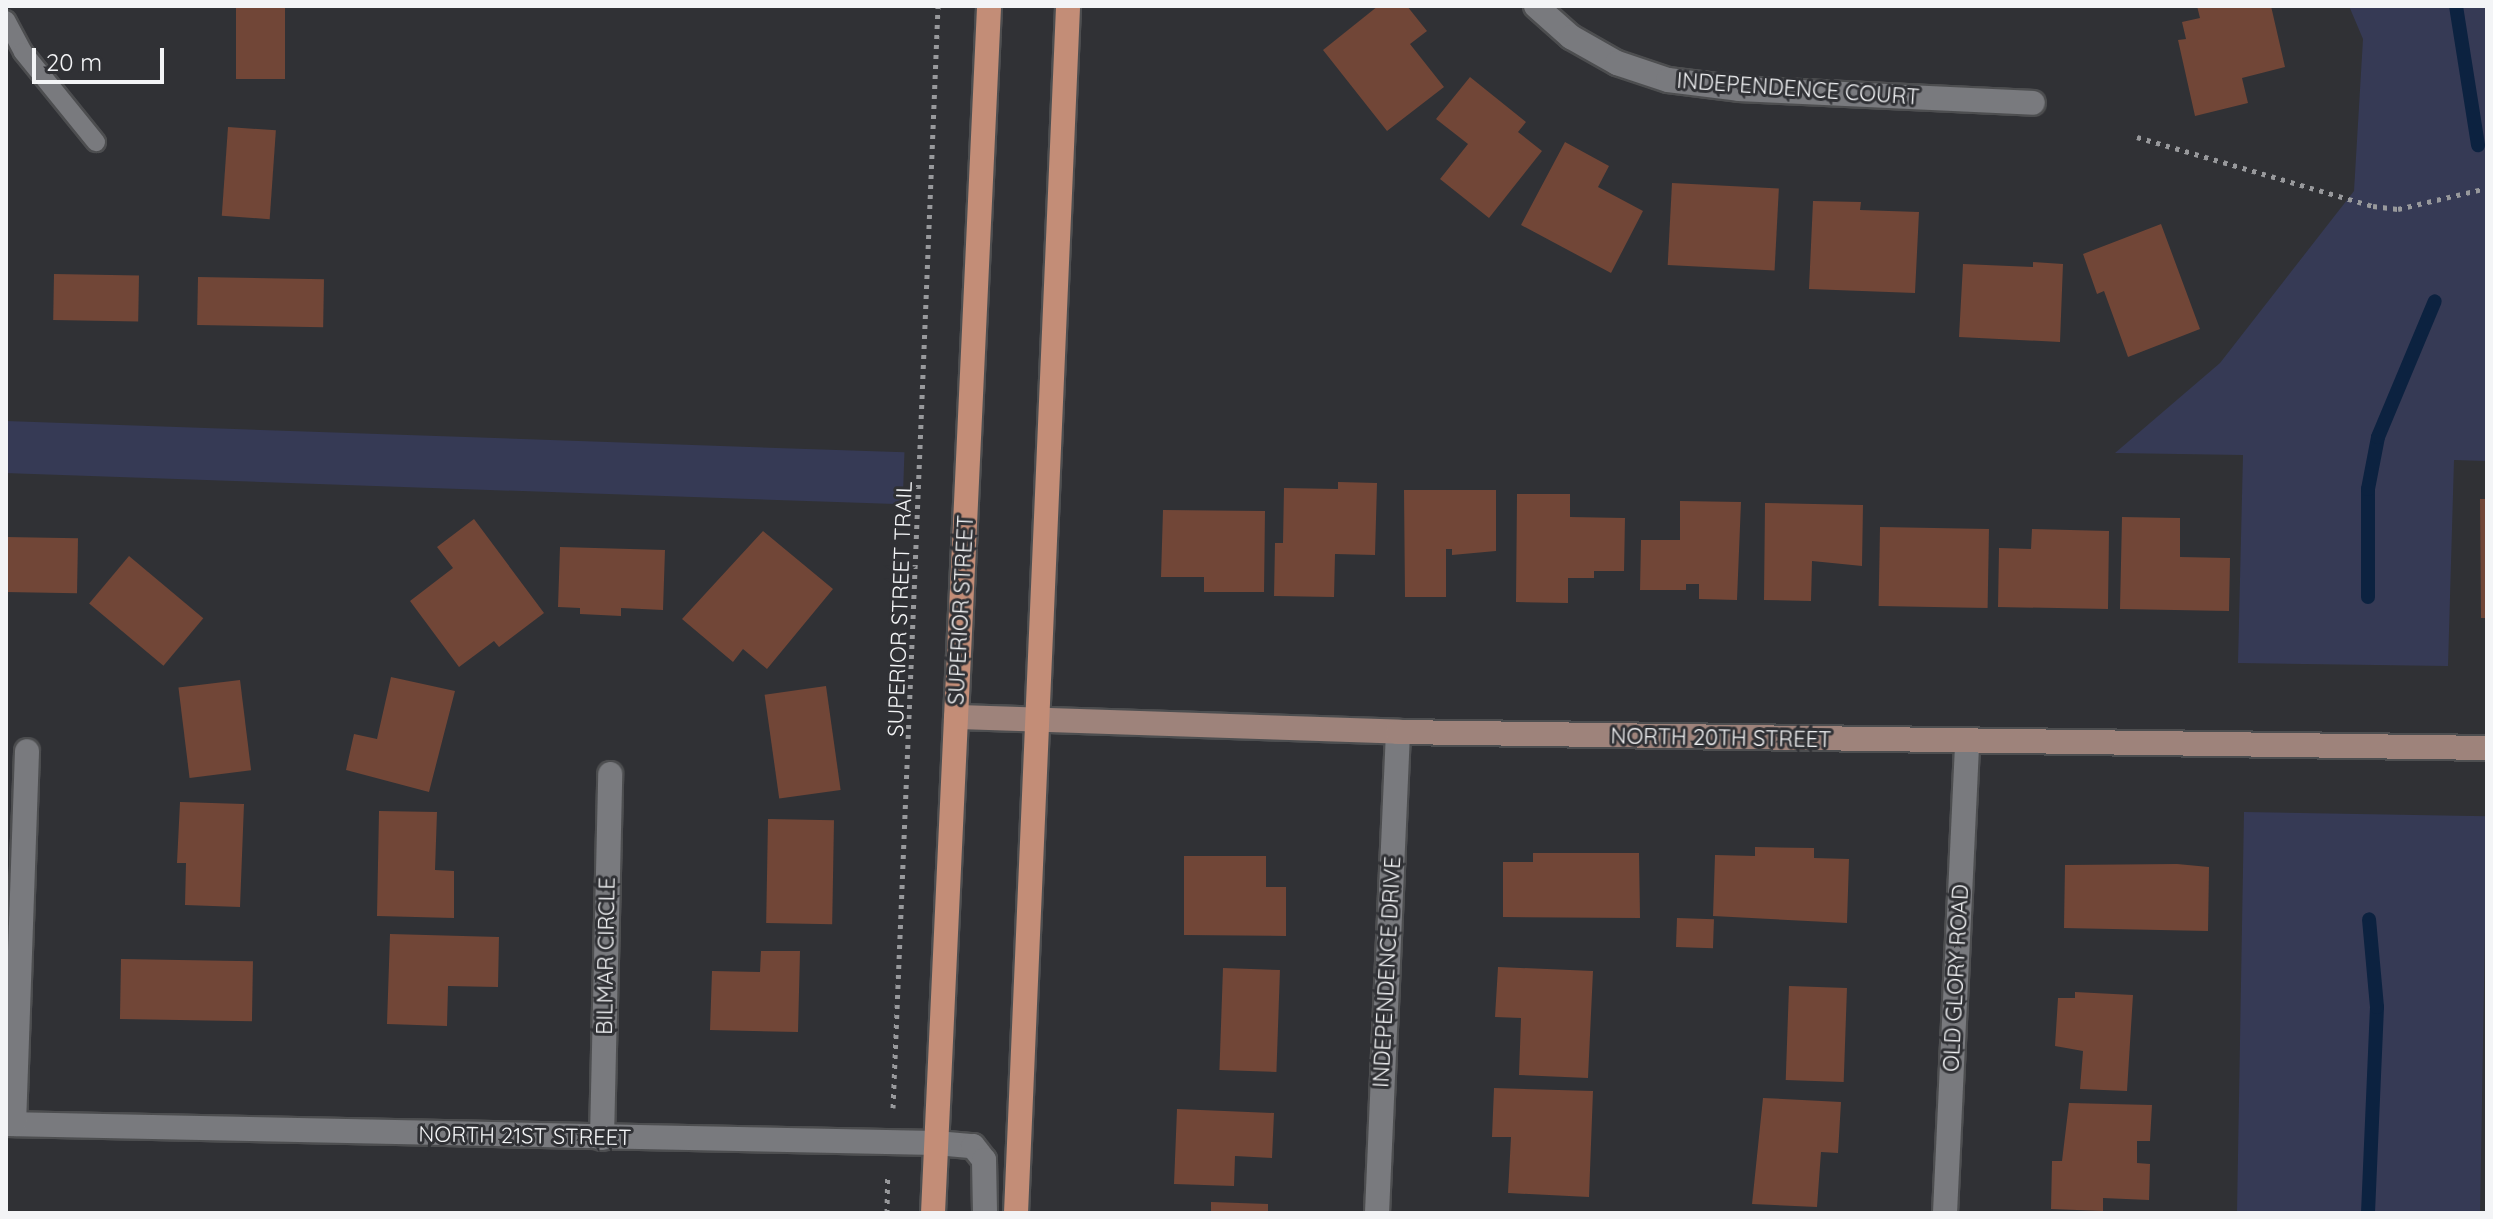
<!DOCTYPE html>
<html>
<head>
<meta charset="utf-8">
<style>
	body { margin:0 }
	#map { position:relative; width:2493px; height:1219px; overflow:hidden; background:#303135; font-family:Quicksand,sans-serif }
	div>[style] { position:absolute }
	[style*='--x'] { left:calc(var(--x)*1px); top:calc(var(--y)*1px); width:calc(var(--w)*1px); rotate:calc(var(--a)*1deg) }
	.green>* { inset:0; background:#363a55; transform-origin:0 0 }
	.stream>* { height:14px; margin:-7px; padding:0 7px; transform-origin:7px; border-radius:7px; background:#0c2240 }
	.building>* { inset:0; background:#714637; transform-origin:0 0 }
	.path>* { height:5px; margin-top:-2.5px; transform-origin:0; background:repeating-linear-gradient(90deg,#98999c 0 4px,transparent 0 10px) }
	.roads { filter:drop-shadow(2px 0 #4d4e50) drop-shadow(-2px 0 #4d4e50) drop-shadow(0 2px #4d4e50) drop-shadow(0 -2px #4d4e50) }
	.lane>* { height:18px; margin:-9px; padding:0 9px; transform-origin:9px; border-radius:9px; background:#797a7e }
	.street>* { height:24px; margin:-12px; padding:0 12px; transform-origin:12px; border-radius:12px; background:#797a7e }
	.secondary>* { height:24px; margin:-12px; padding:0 12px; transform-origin:12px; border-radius:12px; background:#9e837b }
	.primary>* { height:24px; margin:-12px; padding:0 12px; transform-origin:12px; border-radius:12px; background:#c38d77 }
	span { translate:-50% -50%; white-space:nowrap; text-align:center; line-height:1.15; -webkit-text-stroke:6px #303135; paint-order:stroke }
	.street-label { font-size:22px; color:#f3f4f6 }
	.frame { position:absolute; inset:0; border:8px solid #f3f4f6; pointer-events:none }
	.scale { position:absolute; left:32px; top:48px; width:132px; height:36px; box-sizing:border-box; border:4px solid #f3f4f6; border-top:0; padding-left:10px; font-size:24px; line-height:28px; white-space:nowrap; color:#f3f4f6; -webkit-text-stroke:6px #303135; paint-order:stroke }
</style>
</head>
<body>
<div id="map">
	<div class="green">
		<div style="clip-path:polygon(2349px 6px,2487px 6px,2487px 461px,2454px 460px,2448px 666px,2238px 663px,2243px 455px,2115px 453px,2220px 363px,2354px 191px,2363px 39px)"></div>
		<div style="left:6px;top:421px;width:899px;height:52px;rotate:2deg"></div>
		<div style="left:2244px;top:812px;width:243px;height:401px;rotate:1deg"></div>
	</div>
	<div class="stream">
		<div style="--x:2456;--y:6;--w:141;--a:81"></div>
		<div style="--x:2368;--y:597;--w:108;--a:-90"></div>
		<div style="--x:2368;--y:489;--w:53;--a:-79.1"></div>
		<div style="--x:2378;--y:437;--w:147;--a:-67.3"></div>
		<div style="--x:2368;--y:1213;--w:206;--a:-87.5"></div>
		<div style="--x:2377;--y:1007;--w:88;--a:-95.2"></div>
	</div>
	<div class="building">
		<div style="left:236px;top:6px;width:49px;height:73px"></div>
		<div style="clip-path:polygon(1378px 6px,1407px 6px,1427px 31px,1410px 44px,1444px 87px,1387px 131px,1323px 50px)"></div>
		<div style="clip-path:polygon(2197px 6px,2271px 6px,2285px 67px,2242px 78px,2248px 103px,2195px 116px,2178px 40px,2186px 39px,2182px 22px,2200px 18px)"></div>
		<div style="clip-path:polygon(1470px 77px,1526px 122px,1518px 132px,1542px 151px,1489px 218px,1440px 179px,1468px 144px,1436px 119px)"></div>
		<div style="left:228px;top:127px;width:48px;height:89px;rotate:4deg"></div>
		<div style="clip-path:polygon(1565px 142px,1609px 166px,1598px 187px,1643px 211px,1611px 273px,1521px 225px)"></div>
		<div style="left:1672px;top:183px;width:107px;height:82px;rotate:3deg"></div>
		<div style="clip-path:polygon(1813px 201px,1861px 202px,1860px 210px,1919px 212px,1915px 293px,1809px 289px)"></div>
		<div style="clip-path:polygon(2161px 224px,2200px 329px,2128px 357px,2104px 291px,2097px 294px,2083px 254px)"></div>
		<div style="clip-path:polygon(2033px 262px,2063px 264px,2060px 342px,1959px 337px,1963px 264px,2033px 267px)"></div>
		<div style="left:54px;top:274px;width:85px;height:46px;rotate:1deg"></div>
		<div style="left:198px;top:277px;width:126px;height:48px;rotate:1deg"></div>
		<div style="clip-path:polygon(1338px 482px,1377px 483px,1375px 555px,1335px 554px,1334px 597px,1274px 596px,1275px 543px,1283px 543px,1284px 488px,1338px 489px)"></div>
		<div style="clip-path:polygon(1404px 490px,1496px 490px,1496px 551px,1452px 555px,1452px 549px,1446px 549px,1446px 597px,1405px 597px)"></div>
		<div style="clip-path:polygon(1517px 494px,1570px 494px,1570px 517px,1625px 518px,1624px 571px,1594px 571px,1594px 578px,1568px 578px,1568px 603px,1516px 602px)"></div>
		<div style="clip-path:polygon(2480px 499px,2487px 499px,2487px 618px,2481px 618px)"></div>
		<div style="clip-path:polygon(1680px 501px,1741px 502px,1737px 600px,1699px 599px,1699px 584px,1686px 584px,1686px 590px,1640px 590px,1641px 540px,1680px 540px)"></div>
		<div style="clip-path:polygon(1765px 503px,1863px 505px,1862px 566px,1812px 561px,1811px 601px,1764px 600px)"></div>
		<div style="clip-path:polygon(1163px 510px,1265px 511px,1264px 592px,1204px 592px,1204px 577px,1161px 577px)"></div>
		<div style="clip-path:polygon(2122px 517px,2180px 518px,2180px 557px,2230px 558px,2229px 611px,2120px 609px)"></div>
		<div style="clip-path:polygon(474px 519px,544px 613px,499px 647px,494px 641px,459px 667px,410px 601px,453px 568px,437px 547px)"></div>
		<div style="left:1880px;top:527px;width:109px;height:79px;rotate:1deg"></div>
		<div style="clip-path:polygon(2032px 529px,2109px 531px,2108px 609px,1998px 607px,1999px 548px,2031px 549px)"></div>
		<div style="clip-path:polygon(763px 531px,833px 589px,767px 669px,743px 649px,733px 662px,682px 619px)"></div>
		<div style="left:6px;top:537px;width:72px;height:55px;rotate:1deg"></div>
		<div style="clip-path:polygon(560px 547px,665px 550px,663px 610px,621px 608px,621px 616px,580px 614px,580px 608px,558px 607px)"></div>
		<div style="left:129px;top:556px;width:97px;height:62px;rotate:40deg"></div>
		<div style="clip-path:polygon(391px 677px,455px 691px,429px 792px,346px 770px,354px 734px,377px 739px)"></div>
		<div style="left:240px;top:680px;width:91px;height:62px;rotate:83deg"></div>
		<div style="left:826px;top:686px;width:105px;height:62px;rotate:82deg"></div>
		<div style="clip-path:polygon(180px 802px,244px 804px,240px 907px,185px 905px,186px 863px,177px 863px)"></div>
		<div style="clip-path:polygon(379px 811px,437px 812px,435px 870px,454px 871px,454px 918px,377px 916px)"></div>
		<div style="left:768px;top:819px;width:66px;height:104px;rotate:1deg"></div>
		<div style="clip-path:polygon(1755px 847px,1814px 848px,1814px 858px,1849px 859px,1847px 923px,1713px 916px,1715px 855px,1755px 856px)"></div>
		<div style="clip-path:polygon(1533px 853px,1639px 853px,1640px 918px,1503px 917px,1503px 862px,1533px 862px)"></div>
		<div style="clip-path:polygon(1184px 856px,1266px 856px,1266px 887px,1286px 887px,1286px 936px,1184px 935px)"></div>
		<div style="clip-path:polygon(2177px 864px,2209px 867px,2208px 931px,2064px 928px,2065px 865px)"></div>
		<div style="left:1677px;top:918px;width:37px;height:29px;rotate:2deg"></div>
		<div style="clip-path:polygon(390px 934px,499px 937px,498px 987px,448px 986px,447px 1026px,387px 1024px)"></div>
		<div style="clip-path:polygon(761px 951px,800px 951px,798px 1032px,710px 1030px,712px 971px,760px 972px)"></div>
		<div style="left:121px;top:959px;width:132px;height:60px;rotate:1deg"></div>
		<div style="clip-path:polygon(1498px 967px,1593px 971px,1588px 1078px,1519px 1075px,1521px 1018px,1495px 1017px)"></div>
		<div style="left:1223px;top:968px;width:57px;height:102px;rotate:2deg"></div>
		<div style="left:1789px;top:986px;width:58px;height:94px;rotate:2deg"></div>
		<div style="clip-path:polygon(2075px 992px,2133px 995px,2127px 1091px,2080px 1089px,2083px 1051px,2055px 1046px,2058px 998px,2075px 998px)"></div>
		<div style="clip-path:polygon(1494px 1088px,1593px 1091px,1589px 1197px,1508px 1193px,1511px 1137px,1492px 1137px)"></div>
		<div style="clip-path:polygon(1763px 1098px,1841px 1102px,1838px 1153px,1821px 1152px,1817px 1207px,1752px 1204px)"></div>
		<div style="clip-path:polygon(2069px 1103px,2152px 1105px,2150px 1141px,2137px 1141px,2137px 1163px,2150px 1164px,2149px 1200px,2103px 1198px,2103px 1211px,2051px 1209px,2052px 1161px,2062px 1161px)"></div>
		<div style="clip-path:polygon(1177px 1109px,1274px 1113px,1272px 1158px,1235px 1156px,1234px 1186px,1174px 1184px)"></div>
		<div style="clip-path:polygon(1211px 1202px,1268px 1204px,1268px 1213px,1211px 1213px)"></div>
	</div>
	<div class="path">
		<div style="--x:2137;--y:137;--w:246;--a:16.3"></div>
		<div style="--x:2373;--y:206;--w:25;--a:7"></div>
		<div style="--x:2398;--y:209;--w:91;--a:-13.3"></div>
		<div style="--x:893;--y:1108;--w:1103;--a:-87.66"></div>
		<div style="--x:887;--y:1213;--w:39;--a:-89"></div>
	</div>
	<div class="roads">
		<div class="lane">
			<div style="--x:6;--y:20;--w:36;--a:62"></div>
			<div style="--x:23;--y:52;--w:116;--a:51"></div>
		</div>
		<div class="street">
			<div style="--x:1536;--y:6;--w:47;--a:41.5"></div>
			<div style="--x:1571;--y:37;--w:53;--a:29.5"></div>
			<div style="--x:1617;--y:63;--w:54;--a:18.4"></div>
			<div style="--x:1668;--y:80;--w:73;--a:7.1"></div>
			<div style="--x:1740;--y:89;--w:293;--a:2.7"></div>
			<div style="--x:6;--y:1124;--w:930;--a:1.17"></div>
			<div style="--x:936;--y:1143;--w:37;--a:5"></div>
			<div style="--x:973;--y:1146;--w:18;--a:52"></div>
			<div style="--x:984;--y:1160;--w:53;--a:88.9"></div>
			<div style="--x:14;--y:1124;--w:373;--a:-88"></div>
			<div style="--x:602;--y:1138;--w:364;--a:-88.7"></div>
			<div style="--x:1377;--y:1213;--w:481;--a:-87.5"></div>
			<div style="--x:1945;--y:1213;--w:472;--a:-87.3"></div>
		</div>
		<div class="secondary">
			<div style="--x:956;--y:717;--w:442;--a:1.9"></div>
			<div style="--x:1398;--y:732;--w:1089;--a:0.84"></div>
		</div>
		<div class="primary">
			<div style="--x:933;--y:1213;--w:1208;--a:-87.34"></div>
			<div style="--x:1016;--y:1213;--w:1208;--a:-87.53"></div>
		</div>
	</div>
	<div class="street-label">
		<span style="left:1798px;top:89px;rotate:4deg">INDEPENDENCE COURT</span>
		<span style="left:900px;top:609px;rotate:-88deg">SUPERIOR STREET TRAIL</span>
		<span style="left:961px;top:610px;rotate:-87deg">SUPERIOR STREET</span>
		<span style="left:1721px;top:738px;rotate:1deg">NORTH 20TH STREET</span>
		<span style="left:606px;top:956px;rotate:-89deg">BILMAR CIRCLE</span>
		<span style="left:1387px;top:972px;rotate:-87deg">INDEPENDENCE DRIVE</span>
		<span style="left:1956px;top:978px;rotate:-87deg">OLD GLORY ROAD</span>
		<span style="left:525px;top:1136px;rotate:1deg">NORTH 21ST STREET</span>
	</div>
	<div class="frame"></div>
	<div class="scale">20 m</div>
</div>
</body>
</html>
